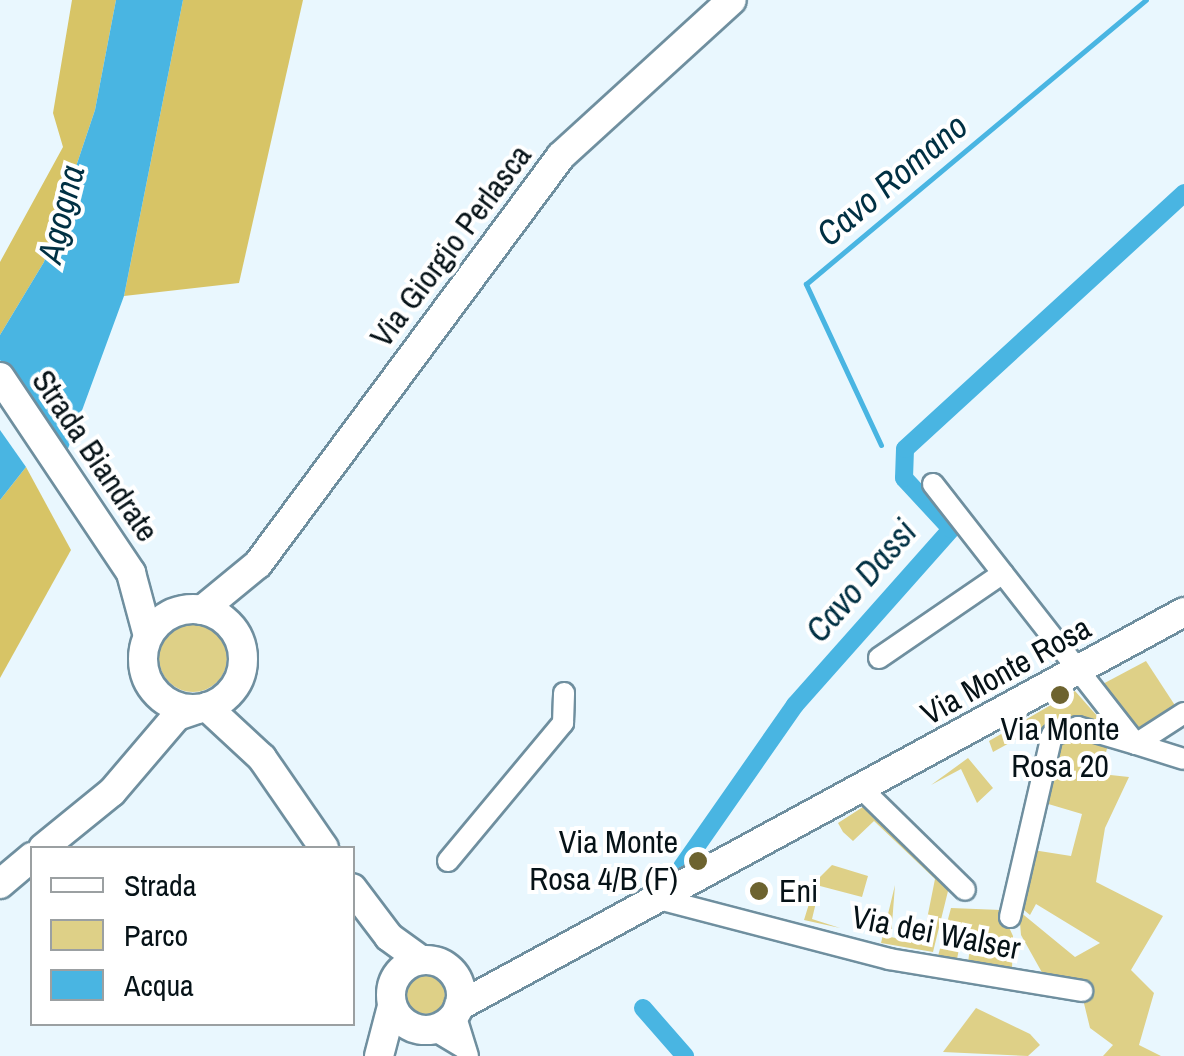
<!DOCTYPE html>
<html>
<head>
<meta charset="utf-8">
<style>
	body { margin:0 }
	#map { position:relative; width:1184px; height:1056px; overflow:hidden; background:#e9f7fe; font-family:"Archivo Narrow",sans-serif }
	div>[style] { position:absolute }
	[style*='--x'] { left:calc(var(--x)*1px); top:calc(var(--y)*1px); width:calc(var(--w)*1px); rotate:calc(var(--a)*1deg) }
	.green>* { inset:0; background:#ded087 }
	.round { border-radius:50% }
	.forest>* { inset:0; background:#d7c466 }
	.water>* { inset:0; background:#49b5e2 }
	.stream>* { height:5px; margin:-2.5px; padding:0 2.5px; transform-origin:2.5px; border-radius:2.5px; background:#49b5e2 }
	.canal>* { height:18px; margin:-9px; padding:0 9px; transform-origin:9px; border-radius:9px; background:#49b5e2 }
	.roads { filter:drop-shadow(2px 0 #6f8f9f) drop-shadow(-2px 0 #6f8f9f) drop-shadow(0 2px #6f8f9f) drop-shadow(0 -2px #6f8f9f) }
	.minor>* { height:20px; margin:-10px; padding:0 10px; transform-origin:10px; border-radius:10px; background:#fff }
	.major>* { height:28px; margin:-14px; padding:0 14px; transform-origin:14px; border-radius:14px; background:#fff }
	.major>.ring { margin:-14px; padding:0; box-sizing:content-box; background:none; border:28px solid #fff; border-radius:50% }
	.dots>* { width:28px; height:28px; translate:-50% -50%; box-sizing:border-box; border:5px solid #fff; border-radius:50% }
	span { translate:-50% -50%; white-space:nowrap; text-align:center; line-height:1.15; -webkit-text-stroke:8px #fff; paint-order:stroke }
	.street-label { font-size:32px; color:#061217 }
	.poi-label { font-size:32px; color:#061217 }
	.right { translate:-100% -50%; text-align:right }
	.left { translate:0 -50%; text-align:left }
	.water-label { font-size:35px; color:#003043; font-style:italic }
	.legend { position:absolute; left:30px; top:846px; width:325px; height:180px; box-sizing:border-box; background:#fff; border:2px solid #9ba0a2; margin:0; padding:12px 18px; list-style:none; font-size:30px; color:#061217 }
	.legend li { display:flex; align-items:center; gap:20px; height:50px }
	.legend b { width:50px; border:2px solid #9ba0a2 }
</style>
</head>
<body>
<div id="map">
	<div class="green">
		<div class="round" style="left:159px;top:624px;width:68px;height:68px"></div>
		<div style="clip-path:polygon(1146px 661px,1178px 710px,1139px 730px,1099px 686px)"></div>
		<div style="clip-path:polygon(1075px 691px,1106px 726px,1054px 719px,1032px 772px,1040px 741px,1033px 730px,993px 752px,989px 741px)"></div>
		<div style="clip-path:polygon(1074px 733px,1108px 744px,1101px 774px,1129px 777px,1105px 828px,1096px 882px,1163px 916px,1131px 970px,1154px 993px,1139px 1045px,1161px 1056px,1103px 1056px,1113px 1045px,1090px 1028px,1081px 991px,1049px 985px,1021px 935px,1019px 911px,1075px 957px,1100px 943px,1036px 904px,1030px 915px,1019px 906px,1033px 850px,1071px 856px,1082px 814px,1045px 803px,1057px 744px)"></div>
		<div style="clip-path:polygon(968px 758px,993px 788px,977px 803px,961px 769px,931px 785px)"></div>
		<div style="clip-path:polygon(866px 805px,949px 887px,933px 952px,881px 943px,895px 885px,891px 937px,922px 944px,935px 879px,874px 821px,853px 841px,843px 832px,838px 823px)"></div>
		<div style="clip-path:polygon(832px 865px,868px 876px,862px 897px,820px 886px,812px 919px,840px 928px,804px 920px,816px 881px)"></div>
		<div style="clip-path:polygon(951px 908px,1001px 910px,1013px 936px,1012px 969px,1023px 976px,968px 963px,970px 947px,960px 944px,957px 959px,938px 956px)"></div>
		<div class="round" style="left:407px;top:976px;width:38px;height:38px"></div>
		<div style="clip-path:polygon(976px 1008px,1030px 1034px,1040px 1045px,1028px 1056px,943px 1052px)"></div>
	</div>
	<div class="forest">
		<div style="clip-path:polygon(72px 0,116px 0,95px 110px,44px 262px,0 335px,0 262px,63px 147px,53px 113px)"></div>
		<div style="clip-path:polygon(183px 0,303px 0,239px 283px,124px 296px)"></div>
		<div style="clip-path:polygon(26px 467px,71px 550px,0 678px,0 500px)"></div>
	</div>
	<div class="water">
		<div style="clip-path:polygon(116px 0,183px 0,124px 296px,66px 454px,0 360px,0 335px,44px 262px,95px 110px)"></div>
		<div style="clip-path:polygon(0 430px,26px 467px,0 500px)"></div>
	</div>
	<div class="stream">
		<div style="--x:881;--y:445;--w:178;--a:-115"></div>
		<div style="--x:806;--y:284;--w:443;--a:-39.9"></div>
	</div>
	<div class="canal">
		<div style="--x:682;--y:867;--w:198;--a:-55.1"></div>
		<div style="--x:795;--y:705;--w:235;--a:-48.4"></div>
		<div style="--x:951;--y:529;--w:69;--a:-132.7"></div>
		<div style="--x:904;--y:478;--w:29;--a:-88"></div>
		<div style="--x:905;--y:449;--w:379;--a:-42.5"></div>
		<div style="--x:643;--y:1008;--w:64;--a:48.8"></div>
	</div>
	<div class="roads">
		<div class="minor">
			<div style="--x:933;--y:484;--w:330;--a:52"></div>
			<div style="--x:1136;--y:744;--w:50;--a:17.4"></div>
			<div style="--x:879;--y:658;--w:150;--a:-34.4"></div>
			<div style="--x:862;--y:789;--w:144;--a:44.4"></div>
			<div style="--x:448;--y:861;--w:180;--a:-50.2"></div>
			<div style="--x:563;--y:723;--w:30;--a:-88"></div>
			<div style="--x:663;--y:900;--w:234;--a:14.6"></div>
			<div style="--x:889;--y:959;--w:196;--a:9.4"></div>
			<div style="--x:1010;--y:917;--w:187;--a:-77"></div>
			<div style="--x:1052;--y:735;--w:27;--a:-17"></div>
			<div style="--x:1078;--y:727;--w:60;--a:16.3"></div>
			<div style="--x:1136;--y:744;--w:57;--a:-32.9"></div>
			<div style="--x:455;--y:1014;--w:44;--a:72.8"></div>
			<div style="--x:432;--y:1029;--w:35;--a:31"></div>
		</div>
		<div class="major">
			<div style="--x:0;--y:377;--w:236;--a:56.2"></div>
			<div style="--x:131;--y:573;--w:65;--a:74.9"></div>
			<div class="ring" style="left:143px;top:609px;width:72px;height:72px"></div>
			<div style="--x:202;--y:610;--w:72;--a:-39.4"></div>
			<div style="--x:258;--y:564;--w:508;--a:-53.4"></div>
			<div style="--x:561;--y:156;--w:231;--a:-42.4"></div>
			<div style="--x:207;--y:707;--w:75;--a:42.8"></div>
			<div style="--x:262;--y:758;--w:109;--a:55.4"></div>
			<div style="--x:43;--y:848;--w:89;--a:-39.1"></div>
			<div style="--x:112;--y:792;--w:100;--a:-49.5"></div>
			<div style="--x:177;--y:716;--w:21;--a:-19"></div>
			<div style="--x:0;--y:884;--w:42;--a:-40.2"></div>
			<div style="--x:352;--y:888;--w:61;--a:52.9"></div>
			<div style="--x:389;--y:937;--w:39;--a:36"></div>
			<div class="ring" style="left:391px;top:960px;width:42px;height:42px"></div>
			<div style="--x:459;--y:1006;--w:825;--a:-28.52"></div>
			<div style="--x:379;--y:1056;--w:52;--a:-75.4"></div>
		</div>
	</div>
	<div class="dots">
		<div style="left:1060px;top:695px;background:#6d632f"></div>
		<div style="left:698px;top:861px;background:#6d632f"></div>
		<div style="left:759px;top:891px;background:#6d632f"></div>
	</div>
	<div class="street-label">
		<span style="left:451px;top:246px;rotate:-53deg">Via Giorgio Perlasca</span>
		<span style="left:95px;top:456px;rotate:56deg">Strada Biandrate</span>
		<span style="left:1006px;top:671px;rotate:-29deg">Via Monte Rosa</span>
		<span style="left:936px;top:933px;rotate:11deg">Via dei Walser</span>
	</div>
	<div class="poi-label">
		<span style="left:1060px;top:748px">Via Monte<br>Rosa 20</span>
		<span class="right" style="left:678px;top:861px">Via Monte<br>Rosa 4/B (F)</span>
		<span class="left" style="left:779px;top:891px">Eni</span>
	</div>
	<div class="water-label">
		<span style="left:892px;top:180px;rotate:-40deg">Cavo Romano</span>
		<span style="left:61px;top:214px;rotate:-76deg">Agogna</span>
		<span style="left:861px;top:581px;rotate:-49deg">Cavo Dassi</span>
	</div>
	<ul class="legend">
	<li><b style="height:12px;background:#fff"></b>Strada</li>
	<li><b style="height:28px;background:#ded087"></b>Parco</li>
	<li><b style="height:28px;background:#49b5e2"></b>Acqua</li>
	</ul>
</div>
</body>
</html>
